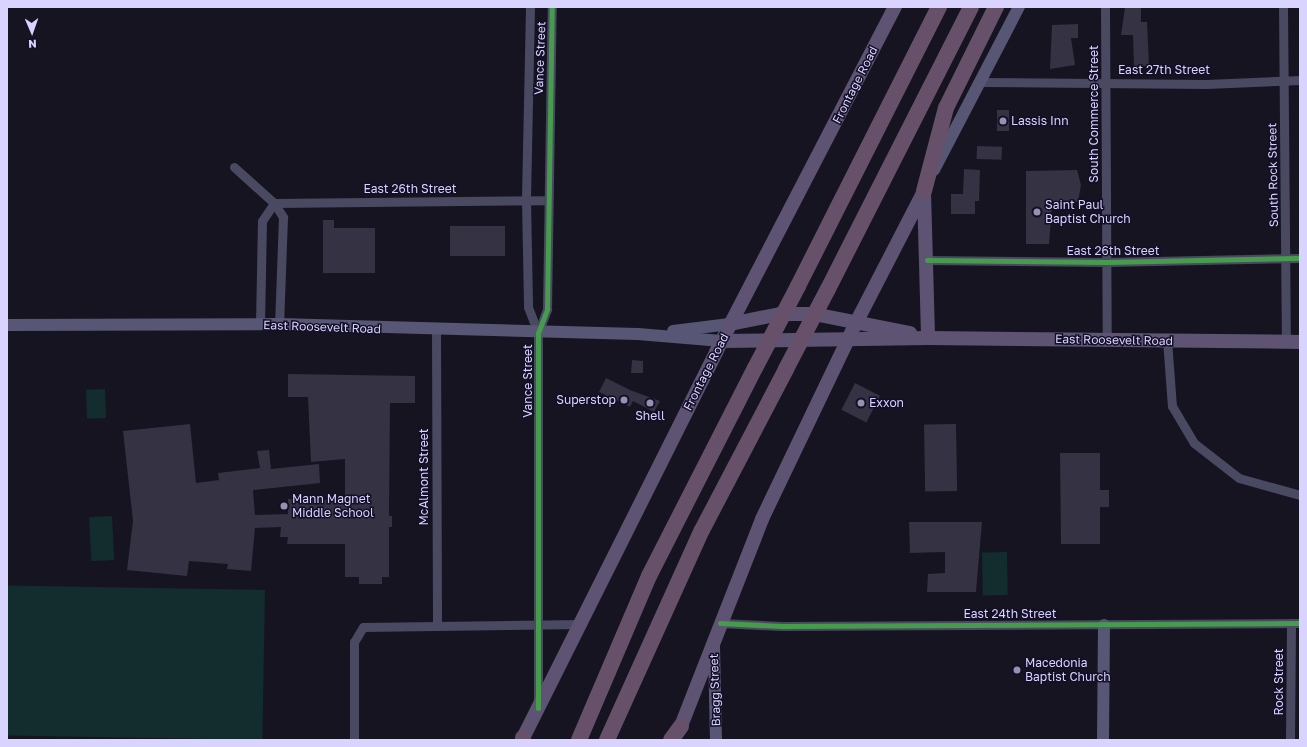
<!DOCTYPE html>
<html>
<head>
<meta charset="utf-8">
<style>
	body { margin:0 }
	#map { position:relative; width:1307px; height:747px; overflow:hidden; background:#161421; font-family:"Golos Text",sans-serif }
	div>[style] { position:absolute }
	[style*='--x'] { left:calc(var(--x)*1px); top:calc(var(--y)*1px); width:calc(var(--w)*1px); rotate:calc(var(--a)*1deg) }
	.green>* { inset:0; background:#132c2d; transform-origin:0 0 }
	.building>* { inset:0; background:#343243; transform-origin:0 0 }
	.street>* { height:9px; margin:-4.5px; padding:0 4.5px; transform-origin:4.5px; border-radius:4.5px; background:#4a4962 }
	.secondary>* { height:12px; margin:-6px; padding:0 6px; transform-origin:6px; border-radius:6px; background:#575674 }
	.primary>* { height:14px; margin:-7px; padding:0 7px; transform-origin:7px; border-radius:7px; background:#5e5373 }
	.highway>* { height:16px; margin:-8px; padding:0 8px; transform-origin:8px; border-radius:8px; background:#67516a }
	.highway-bridge>* { height:16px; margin:-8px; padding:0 8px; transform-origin:8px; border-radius:8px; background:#67516a }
	.cycleway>* { height:5px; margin:-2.5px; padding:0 2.5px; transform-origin:2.5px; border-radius:2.5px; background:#469c4c }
	.dots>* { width:11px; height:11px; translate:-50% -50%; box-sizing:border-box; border:2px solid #130f26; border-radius:50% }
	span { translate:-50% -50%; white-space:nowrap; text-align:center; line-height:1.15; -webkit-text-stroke:3px #130f26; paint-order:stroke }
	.street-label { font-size:12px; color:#d9d4ff }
	.poi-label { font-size:12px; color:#d9d4ff }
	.left { translate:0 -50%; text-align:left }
	.right { translate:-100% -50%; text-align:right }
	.frame { position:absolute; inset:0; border:8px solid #d9d4ff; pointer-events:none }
	.north { position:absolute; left:12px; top:12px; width:40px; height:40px; -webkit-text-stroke:3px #130f26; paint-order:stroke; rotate:178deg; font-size:11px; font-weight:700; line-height:16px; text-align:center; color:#d9d4ff }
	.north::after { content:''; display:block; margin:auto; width:14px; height:18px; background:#d9d4ff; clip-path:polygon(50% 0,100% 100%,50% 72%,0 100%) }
</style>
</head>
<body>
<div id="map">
	<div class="green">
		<div style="left:105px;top:389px;width:29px;height:19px;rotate:88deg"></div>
		<div style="left:112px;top:516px;width:44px;height:23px;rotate:87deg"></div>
		<div style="left:1007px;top:552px;width:43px;height:25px;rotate:89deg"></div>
		<div style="left:265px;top:590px;width:150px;height:258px;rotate:91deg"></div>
	</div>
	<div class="building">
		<div style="clip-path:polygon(1125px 7px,1141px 7px,1141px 22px,1147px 22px,1149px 66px,1134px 66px,1133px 35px,1121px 35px)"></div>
		<div style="clip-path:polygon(1078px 24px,1078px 38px,1071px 38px,1075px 65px,1050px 69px,1052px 25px)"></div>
		<div style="left:997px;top:110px;width:12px;height:21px"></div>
		<div style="left:977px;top:146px;width:25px;height:13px;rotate:2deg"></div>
		<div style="clip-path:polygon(964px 169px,980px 170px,979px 201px,975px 201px,975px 214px,951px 214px,951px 194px,963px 194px)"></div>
		<div style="clip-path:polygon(1077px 170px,1081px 185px,1078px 202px,1052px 204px,1049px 244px,1026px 244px,1026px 171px)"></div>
		<div style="clip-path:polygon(323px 220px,334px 220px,334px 228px,375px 228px,375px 273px,323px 273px)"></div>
		<div style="left:450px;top:226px;width:55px;height:30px"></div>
		<div style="clip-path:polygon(632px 360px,643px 361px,643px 373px,631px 373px)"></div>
		<div style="clip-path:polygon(288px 374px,415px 376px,415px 403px,390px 403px,389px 516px,392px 516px,392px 527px,389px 527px,389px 577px,382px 577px,382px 584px,359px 584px,359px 577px,345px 577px,345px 544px,287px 544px,288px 537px,280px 537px,281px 527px,255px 528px,251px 571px,227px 569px,228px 564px,189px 561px,187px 576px,127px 570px,133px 521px,123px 431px,190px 424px,196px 483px,219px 480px,218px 473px,260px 468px,257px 451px,269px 450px,271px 469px,319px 464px,320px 483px,253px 490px,255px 515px,288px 514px,288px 499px,345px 500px,345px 459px,311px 462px,308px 397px,288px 397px)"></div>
		<div style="clip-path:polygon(606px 378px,630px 390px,660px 401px,654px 412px,633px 401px,630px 407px,599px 392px)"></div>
		<div style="left:855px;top:383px;width:28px;height:30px;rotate:27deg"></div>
		<div style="left:956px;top:424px;width:67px;height:32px;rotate:89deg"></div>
		<div style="clip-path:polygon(1060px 453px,1100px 453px,1100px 490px,1109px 490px,1109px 507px,1100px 507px,1100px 544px,1061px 544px)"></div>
		<div style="clip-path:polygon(909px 522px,982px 522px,976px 592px,927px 592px,928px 574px,945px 573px,945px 552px,910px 553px)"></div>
	</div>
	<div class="street">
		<div style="--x:530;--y:7;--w:193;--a:91.2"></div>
		<div style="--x:526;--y:200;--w:107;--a:88.9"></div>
		<div style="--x:528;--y:307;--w:28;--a:69"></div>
		<div style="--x:1105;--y:7;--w:333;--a:89.7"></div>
		<div style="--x:1283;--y:7;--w:335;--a:89.5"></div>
		<div style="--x:981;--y:82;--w:225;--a:0.5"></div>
		<div style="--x:1206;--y:84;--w:94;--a:-2.4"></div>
		<div style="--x:234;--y:167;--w:54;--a:42"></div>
		<div style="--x:274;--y:203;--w:17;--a:57"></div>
		<div style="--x:283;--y:217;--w:107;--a:92.1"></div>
		<div style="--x:274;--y:203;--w:272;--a:-0.6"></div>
		<div style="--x:927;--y:260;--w:180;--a:0.6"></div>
		<div style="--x:1107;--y:262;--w:193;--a:-1.2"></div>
		<div style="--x:260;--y:324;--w:103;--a:-88.9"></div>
		<div style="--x:262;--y:221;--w:22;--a:-56"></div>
		<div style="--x:436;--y:330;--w:293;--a:89.8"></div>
		<div style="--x:1167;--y:340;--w:66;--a:85.7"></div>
		<div style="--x:1172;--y:406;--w:43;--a:59.3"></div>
		<div style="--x:1194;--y:443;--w:57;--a:37.9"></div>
		<div style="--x:1239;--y:478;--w:63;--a:15.6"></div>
		<div style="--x:720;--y:623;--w:62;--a:2.8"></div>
		<div style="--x:782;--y:626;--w:518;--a:-0.33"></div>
		<div style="--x:538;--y:704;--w:371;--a:-90"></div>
		<div style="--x:538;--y:333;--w:26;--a:-69"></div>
		<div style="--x:547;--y:309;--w:302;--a:-89.1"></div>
		<div style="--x:354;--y:740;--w:98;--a:-90"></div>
		<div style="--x:354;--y:642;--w:17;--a:-59"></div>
		<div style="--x:363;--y:627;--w:219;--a:-0.8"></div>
		<div style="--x:1290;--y:740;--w:117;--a:-89.5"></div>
	</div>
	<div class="secondary">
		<div style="--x:934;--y:170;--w:184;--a:-62.5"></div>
		<div style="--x:7;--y:325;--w:272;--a:-0.2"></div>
		<div style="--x:279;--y:324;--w:359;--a:1.6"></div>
		<div style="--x:638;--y:334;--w:84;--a:4.8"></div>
		<div style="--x:673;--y:331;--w:57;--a:-7"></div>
		<div style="--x:714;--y:646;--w:94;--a:88.8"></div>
		<div style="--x:1103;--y:740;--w:115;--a:-89.5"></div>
	</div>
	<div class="primary">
		<div style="--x:924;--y:192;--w:146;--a:88.4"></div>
		<div style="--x:730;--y:324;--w:51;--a:-11.3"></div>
		<div style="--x:780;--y:314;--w:34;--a:0"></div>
		<div style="--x:814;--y:314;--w:98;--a:11.2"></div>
		<div style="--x:722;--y:341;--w:206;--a:-0.8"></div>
		<div style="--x:928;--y:338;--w:372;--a:0.6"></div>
		<div style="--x:681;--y:726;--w:222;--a:-68.6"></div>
		<div style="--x:762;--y:519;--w:220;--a:-64.4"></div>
		<div style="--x:857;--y:321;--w:146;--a:-62.7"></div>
		<div style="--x:523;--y:738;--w:432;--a:-63.4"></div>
		<div style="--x:716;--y:352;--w:389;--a:-62.6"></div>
	</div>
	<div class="highway">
		<div style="--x:924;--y:191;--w:86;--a:-75.2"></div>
		<div style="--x:946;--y:108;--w:113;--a:-63.7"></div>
		<div style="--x:798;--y:286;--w:313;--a:-63.2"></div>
		<div style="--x:828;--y:289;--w:316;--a:-63.1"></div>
		<div style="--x:523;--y:740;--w:2;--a:-90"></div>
		<div style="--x:579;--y:740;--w:178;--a:-66.9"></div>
		<div style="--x:649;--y:576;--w:233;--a:-63"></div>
		<div style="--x:607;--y:740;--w:230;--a:-65.7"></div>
		<div style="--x:702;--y:530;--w:182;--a:-62.4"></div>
		<div style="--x:671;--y:740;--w:17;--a:-54"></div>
	</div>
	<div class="highway-bridge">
		<div style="--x:755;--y:368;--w:93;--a:-62.3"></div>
		<div style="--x:786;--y:369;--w:90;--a:-62.3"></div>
	</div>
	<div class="cycleway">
		<div style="--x:927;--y:260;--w:180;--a:0.6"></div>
		<div style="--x:1107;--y:262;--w:193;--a:-1.2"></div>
		<div style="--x:720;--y:623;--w:62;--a:2.8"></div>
		<div style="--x:782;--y:626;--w:518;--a:-0.33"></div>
		<div style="--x:538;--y:708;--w:375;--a:-90"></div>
		<div style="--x:538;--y:333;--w:26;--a:-69"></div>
		<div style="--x:547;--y:309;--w:302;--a:-89.1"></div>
	</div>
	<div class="dots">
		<div style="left:1003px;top:121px;background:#9591b1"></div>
		<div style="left:1037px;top:212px;background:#9591b1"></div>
		<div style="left:624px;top:400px;background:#9591b1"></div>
		<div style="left:650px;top:403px;background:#9591b1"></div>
		<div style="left:861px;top:403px;background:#9591b1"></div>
		<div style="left:284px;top:506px;background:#9591b1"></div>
		<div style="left:1017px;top:670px;background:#9591b1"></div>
	</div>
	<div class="street-label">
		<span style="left:540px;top:58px;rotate:-88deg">Vance Street</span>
		<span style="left:1164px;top:70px">East 27th Street</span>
		<span style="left:855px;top:85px;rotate:-63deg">Frontage Road</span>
		<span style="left:1094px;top:114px;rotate:-90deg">South Commerce Street</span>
		<span style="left:1273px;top:175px;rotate:-91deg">South Rock Street</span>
		<span style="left:410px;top:189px">East 26th Street</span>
		<span style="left:1113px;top:251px">East 26th Street</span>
		<span style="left:322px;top:327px;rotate:2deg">East Roosevelt Road</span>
		<span style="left:1114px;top:340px;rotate:1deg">East Roosevelt Road</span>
		<span style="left:706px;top:372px;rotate:-63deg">Frontage Road</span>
		<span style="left:528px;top:381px;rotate:-90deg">Vance Street</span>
		<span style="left:424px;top:477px;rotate:-90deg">McAlmont Street</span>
		<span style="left:1010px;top:614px">East 24th Street</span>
		<span style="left:1279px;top:682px;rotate:-90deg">Rock Street</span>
		<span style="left:715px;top:690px;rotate:-92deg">Bragg Street</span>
	</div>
	<div class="poi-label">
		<span class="left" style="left:1011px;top:121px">Lassis Inn</span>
		<span class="left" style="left:1045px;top:212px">Saint Paul<br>Baptist Church</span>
		<span class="right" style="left:616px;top:400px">Superstop</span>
		<span class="left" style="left:869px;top:403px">Exxon</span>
		<span style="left:650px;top:416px">Shell</span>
		<span class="left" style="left:292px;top:506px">Mann Magnet<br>Middle School</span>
		<span class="left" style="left:1025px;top:670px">Macedonia<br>Baptist Church</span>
	</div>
	<div class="frame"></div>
	<div class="north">N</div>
</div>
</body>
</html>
